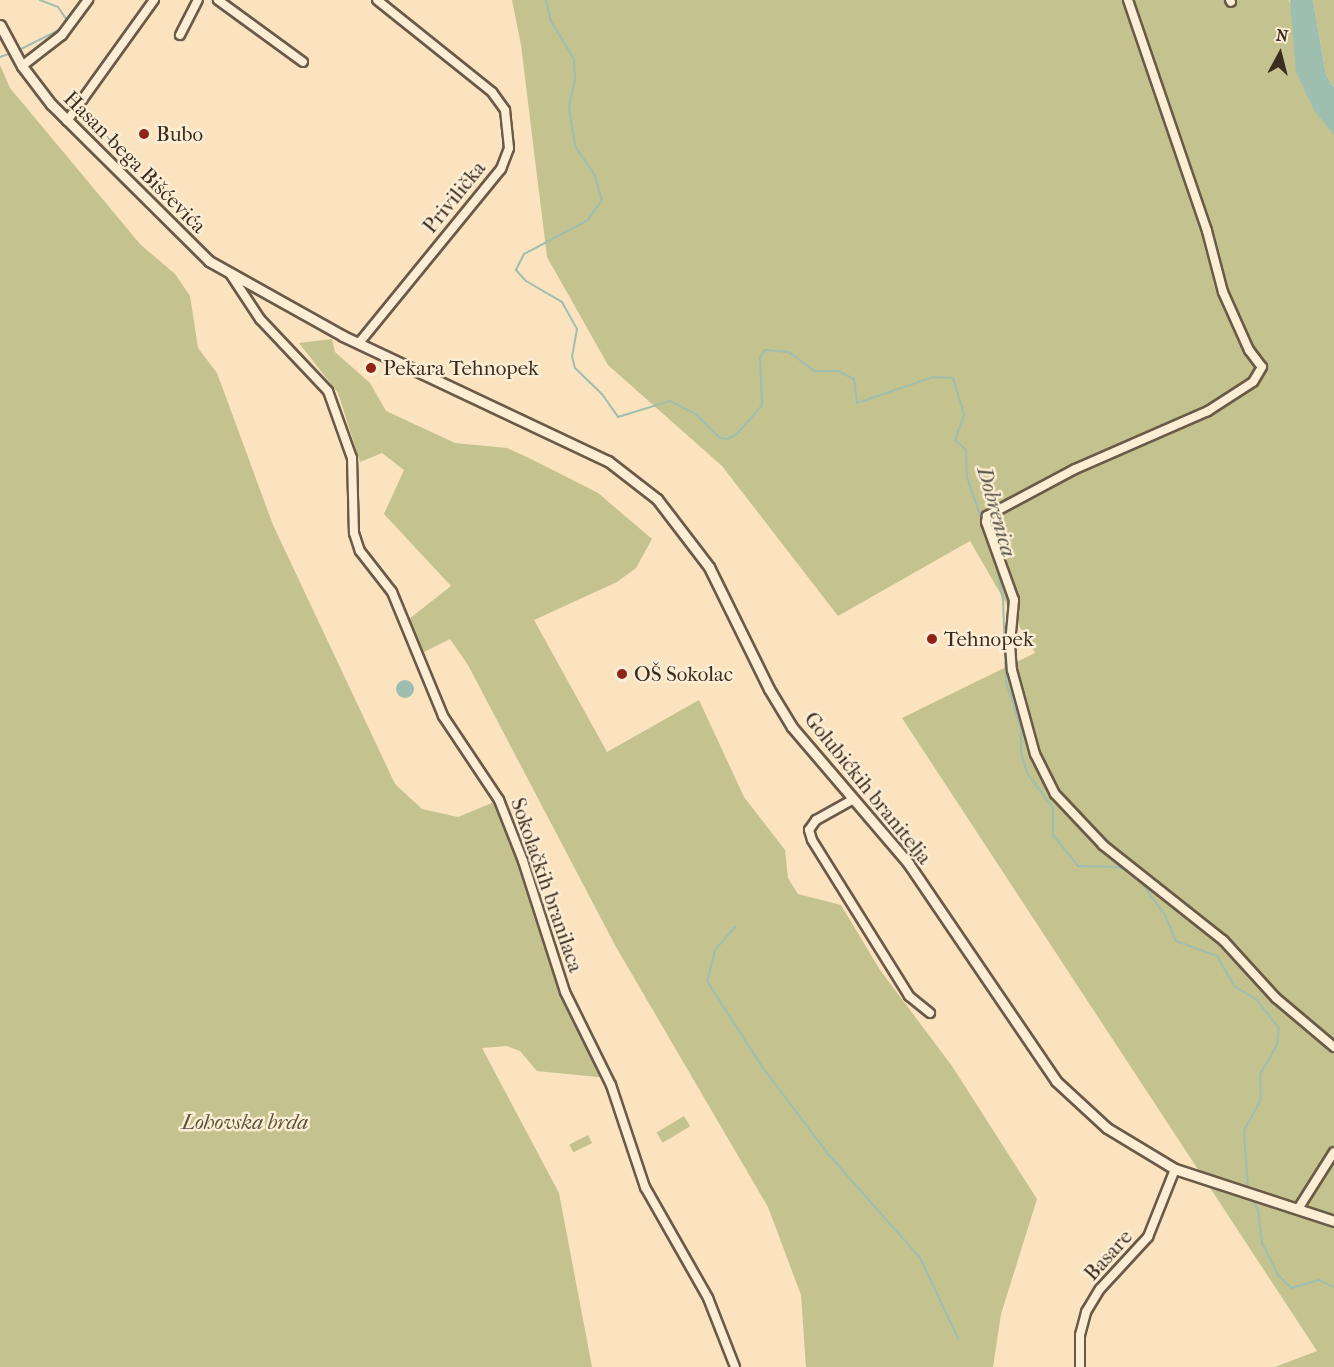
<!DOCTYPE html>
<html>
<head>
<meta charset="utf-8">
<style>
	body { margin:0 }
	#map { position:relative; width:1334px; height:1367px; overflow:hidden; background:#fae3be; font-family:"IM FELL French Canon",serif }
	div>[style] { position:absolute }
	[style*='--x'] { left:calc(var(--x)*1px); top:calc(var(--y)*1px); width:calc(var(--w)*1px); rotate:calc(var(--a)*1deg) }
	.green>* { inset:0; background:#c4c28e; transform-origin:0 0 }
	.water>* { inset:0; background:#9ebeb0 }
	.round { border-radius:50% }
	.stream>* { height:2px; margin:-1px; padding:0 1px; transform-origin:1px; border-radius:1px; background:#9ebeb0 }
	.roads { filter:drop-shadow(2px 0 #6a5a48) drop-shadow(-2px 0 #6a5a48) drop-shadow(0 2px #6a5a48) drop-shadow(0 -2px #6a5a48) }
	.minor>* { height:8px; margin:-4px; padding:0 4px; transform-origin:4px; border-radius:4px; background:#fcedd5 }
	.tertiary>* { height:9px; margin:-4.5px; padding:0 4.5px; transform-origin:4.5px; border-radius:4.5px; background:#fcedd5 }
	.dots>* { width:16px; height:16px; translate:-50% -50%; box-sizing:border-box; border:3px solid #fcedd5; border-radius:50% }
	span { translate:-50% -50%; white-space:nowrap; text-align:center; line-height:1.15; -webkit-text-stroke:5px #fcedd5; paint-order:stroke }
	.poi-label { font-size:21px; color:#3a2d20 }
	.left { translate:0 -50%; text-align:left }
	.street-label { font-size:21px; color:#3a2d20 }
	.park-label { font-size:21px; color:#5c523c; font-style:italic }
	.water-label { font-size:22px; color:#535144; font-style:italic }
	.north { position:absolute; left:1250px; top:24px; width:60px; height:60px; -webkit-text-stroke:4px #fcedd5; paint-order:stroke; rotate:7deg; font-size:16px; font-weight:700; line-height:24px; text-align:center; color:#3a2d20 }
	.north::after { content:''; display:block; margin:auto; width:21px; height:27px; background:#3a2d20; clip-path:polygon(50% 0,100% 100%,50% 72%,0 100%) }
</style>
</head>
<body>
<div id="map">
	<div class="green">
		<div style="clip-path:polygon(512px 0,1289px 0,1334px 131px,1334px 1367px,1275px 1367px,1317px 1351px,902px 718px,1035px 653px,970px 541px,838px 616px,722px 466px,608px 365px,547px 257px,521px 45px)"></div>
		<div style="clip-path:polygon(1313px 0,1334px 0,1334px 87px,1326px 75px)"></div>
		<div style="clip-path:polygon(0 65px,10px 88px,140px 244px,175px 274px,190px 296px,198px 348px,217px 373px,273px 525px,395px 784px,422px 809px,458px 817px,499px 800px,559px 971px,608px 1078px,537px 1071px,520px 1051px,507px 1046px,482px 1048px,559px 1193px,592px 1367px,0 1367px)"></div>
		<div style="clip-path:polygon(332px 339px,335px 352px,370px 383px,386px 411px,455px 443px,507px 448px,529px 458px,598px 493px,652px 539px,636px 568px,617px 582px,534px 620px,607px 752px,699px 700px,744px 797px,785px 850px,788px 878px,798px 894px,841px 905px,880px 970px,952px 1066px,1037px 1199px,1001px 1314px,993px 1367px,806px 1367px,801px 1295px,768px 1207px,616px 947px,468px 665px,450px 639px,424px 652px,409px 619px,451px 586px,384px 514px,404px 470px,382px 453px,360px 462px,338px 393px,299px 343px)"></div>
		<div style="left:684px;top:1116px;width:12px;height:32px;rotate:59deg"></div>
		<div style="left:588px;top:1135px;width:9px;height:21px;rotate:63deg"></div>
	</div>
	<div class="water">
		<div style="clip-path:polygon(1290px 0,1313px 0,1326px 75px,1334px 87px,1334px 135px,1314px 110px,1296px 72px)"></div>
		<div class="round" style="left:396px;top:680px;width:18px;height:18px"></div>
	</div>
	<div class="stream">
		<div style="--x:40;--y:0;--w:19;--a:21"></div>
		<div style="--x:58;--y:7;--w:18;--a:56"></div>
		<div style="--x:546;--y:0;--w:22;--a:77"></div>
		<div style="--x:551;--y:21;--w:44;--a:58.8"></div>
		<div style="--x:574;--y:59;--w:21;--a:87"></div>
		<div style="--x:575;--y:80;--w:28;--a:103"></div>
		<div style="--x:569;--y:107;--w:39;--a:81"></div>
		<div style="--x:575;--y:146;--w:36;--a:56"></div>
		<div style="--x:595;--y:176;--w:25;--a:74"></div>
		<div style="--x:602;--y:200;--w:24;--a:125"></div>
		<div style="--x:588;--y:220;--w:72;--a:152"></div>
		<div style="--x:524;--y:254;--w:18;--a:117"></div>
		<div style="--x:516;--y:270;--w:15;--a:48"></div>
		<div style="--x:526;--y:281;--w:42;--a:30.3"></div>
		<div style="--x:562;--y:302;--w:31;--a:61"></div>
		<div style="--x:577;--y:329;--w:27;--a:100"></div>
		<div style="--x:572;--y:356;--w:12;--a:76"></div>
		<div style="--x:575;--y:368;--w:37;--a:44"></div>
		<div style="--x:602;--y:394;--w:28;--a:55"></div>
		<div style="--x:618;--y:417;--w:54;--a:-17.1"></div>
		<div style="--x:670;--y:401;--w:30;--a:27"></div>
		<div style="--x:697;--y:415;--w:33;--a:45"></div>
		<div style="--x:720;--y:438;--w:7;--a:8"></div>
		<div style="--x:727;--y:439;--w:11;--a:-27"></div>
		<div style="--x:737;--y:434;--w:38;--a:-49"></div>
		<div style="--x:762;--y:405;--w:47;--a:-92.4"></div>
		<div style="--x:760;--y:358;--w:9;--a:-58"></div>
		<div style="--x:765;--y:350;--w:24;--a:5"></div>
		<div style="--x:789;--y:352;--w:31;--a:37"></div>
		<div style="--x:814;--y:371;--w:24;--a:0"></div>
		<div style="--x:838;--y:371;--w:18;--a:27"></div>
		<div style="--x:854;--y:379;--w:24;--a:83"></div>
		<div style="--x:857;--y:403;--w:80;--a:-18.9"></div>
		<div style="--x:933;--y:377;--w:20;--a:3"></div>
		<div style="--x:953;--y:378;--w:39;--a:73"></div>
		<div style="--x:964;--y:415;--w:27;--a:110"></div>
		<div style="--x:955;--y:440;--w:15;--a:42"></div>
		<div style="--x:966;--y:450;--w:27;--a:88"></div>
		<div style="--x:967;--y:477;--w:61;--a:71"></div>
		<div style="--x:17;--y:51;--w:51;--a:-26.6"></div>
		<div style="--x:0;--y:57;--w:12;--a:-20"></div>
		<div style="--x:994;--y:553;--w:48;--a:79.2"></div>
		<div style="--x:1003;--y:600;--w:82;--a:87.9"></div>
		<div style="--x:1006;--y:682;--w:49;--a:72.3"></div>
		<div style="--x:1021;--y:729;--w:24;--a:90"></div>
		<div style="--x:1021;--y:753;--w:21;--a:73"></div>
		<div style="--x:1027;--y:773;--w:44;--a:53.4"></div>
		<div style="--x:1053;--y:808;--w:27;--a:90"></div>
		<div style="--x:1053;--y:835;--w:40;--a:51"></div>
		<div style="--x:1078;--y:866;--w:40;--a:1.4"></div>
		<div style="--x:1118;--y:867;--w:13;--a:18"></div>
		<div style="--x:1135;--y:874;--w:51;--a:53.8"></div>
		<div style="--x:1165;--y:915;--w:28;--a:67"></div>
		<div style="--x:1176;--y:941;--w:44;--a:20.1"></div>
		<div style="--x:1217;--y:956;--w:34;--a:60"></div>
		<div style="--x:1234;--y:986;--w:26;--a:31"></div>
		<div style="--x:1256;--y:999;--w:37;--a:52"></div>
		<div style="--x:1279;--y:1028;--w:17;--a:97"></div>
		<div style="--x:1277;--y:1045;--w:34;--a:120"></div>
		<div style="--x:1260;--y:1074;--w:25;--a:88"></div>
		<div style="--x:1261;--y:1099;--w:36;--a:118"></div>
		<div style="--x:1244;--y:1131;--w:59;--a:86.1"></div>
		<div style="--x:735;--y:927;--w:30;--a:131"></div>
		<div style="--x:715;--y:950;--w:32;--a:104"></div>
		<div style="--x:707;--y:981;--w:103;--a:57.2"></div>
		<div style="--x:763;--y:1068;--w:109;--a:52.8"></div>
		<div style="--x:829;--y:1155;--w:137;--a:48.5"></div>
		<div style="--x:920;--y:1258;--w:89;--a:64.6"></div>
		<div style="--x:1250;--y:1196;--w:16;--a:60"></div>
		<div style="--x:1258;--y:1210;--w:33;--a:83"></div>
		<div style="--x:1262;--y:1243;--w:36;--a:63"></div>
		<div style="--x:1278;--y:1275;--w:18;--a:45"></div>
		<div style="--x:1291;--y:1288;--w:29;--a:-16"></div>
		<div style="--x:1319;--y:1280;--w:17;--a:25"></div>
	</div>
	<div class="roads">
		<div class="minor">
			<div style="--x:218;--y:0;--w:105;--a:36.1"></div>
			<div style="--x:1128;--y:0;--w:244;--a:71.1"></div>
			<div style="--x:1207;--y:231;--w:63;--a:75.3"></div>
			<div style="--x:1223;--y:292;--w:64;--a:65.9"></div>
			<div style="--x:1249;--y:350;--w:21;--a:53"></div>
			<div style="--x:1262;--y:367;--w:17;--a:121"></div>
			<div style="--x:1253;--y:382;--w:54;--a:147.2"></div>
			<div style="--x:1208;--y:411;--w:145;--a:156.4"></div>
			<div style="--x:1075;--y:469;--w:100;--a:151.9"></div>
			<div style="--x:987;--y:516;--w:6;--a:99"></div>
			<div style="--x:986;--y:522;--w:83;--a:70.3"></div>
			<div style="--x:1014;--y:600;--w:44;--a:95.2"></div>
			<div style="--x:1010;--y:644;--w:26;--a:86"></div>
			<div style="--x:1012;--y:670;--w:87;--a:74.7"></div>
			<div style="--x:1035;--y:754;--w:45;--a:63.4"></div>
			<div style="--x:1055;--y:794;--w:70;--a:46.7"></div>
			<div style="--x:1103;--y:845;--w:153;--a:38.4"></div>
			<div style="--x:1223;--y:940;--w:79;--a:47.6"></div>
			<div style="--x:1276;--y:998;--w:76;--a:40.2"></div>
			<div style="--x:1230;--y:0;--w:2;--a:63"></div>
			<div style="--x:180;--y:35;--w:39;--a:-63"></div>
			<div style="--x:22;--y:66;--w:51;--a:-37.8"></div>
			<div style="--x:62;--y:35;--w:44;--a:-53.4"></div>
			<div style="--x:67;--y:121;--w:149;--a:-54.3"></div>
			<div style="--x:231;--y:275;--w:53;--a:56.6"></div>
			<div style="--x:260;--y:319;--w:99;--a:46.6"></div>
			<div style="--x:328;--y:391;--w:71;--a:70.3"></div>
			<div style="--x:352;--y:458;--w:75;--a:88.5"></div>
			<div style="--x:354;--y:533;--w:19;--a:72"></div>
			<div style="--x:360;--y:551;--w:52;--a:52"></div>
			<div style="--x:392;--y:592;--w:134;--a:67.6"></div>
			<div style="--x:443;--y:716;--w:101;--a:56.3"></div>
			<div style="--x:499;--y:800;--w:66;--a:68.5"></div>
			<div style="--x:523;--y:861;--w:138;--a:72.2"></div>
			<div style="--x:565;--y:992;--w:104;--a:63.7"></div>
			<div style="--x:611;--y:1085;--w:108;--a:71.6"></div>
			<div style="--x:645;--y:1187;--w:128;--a:60.4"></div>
			<div style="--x:708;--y:1298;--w:74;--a:68.6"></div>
			<div style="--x:359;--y:343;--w:225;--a:-50.8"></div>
			<div style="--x:501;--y:169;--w:22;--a:-69"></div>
			<div style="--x:509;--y:148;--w:38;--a:-96"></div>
			<div style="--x:505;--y:110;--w:22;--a:-126"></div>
			<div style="--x:492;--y:92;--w:147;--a:-141.3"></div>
			<div style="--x:852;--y:800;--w:41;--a:150.9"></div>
			<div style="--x:816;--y:820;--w:12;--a:125"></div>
			<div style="--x:809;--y:830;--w:10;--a:73"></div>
			<div style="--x:812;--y:840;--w:184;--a:58.1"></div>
			<div style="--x:909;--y:996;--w:27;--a:39"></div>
			<div style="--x:1298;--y:1209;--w:67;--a:-57.7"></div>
			<div style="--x:1080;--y:1367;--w:32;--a:-90"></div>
			<div style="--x:1080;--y:1335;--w:24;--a:-75"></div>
			<div style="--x:1086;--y:1312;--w:27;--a:-59"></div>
			<div style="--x:1100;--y:1289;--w:71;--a:-47.3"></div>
			<div style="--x:1148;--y:1237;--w:73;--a:-68.3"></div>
		</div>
		<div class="tertiary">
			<div style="--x:0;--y:25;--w:47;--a:61.8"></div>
			<div style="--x:22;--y:66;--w:48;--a:52.7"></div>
			<div style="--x:51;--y:104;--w:223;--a:44.8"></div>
			<div style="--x:209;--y:261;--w:154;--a:29.2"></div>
			<div style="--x:343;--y:336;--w:293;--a:25.3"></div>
			<div style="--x:608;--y:461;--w:62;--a:37.8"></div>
			<div style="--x:657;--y:499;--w:86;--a:52.6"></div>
			<div style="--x:709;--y:567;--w:136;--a:63.8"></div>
			<div style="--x:769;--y:689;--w:44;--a:58.8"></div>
			<div style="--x:792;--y:727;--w:179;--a:49.5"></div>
			<div style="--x:908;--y:863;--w:263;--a:55.8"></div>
			<div style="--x:1056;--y:1081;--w:69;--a:42.7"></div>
			<div style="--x:1107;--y:1128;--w:79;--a:31.1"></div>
			<div style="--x:1175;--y:1169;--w:167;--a:18.1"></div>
		</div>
	</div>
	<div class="dots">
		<div style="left:144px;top:134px;background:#8f2418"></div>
		<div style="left:371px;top:368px;background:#8f2418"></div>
		<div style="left:932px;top:639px;background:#8f2418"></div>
		<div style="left:622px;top:674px;background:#8f2418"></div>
	</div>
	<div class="poi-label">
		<span class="left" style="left:156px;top:134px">Bubo</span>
		<span class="left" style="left:383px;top:368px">Pekara Tehnopek</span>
		<span class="left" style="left:944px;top:639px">Tehnopek</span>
		<span class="left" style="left:634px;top:674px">OŠ Sokolac</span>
	</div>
	<div class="street-label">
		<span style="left:135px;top:162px;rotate:45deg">Hasan-bega Bišćevića</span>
		<span style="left:454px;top:197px;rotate:-51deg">Privilička</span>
		<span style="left:868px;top:788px;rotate:51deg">Golubićkih branitelja</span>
		<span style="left:547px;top:885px;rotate:71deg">Sokolačkih branilaca</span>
		<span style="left:1108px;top:1255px;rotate:-48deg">Basare</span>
	</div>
	<div class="park-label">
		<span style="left:245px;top:1122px">Lohovska brda</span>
	</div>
	<div class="water-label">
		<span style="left:996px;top:512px;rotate:74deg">Dobrenica</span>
	</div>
	<div class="north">N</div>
</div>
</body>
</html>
